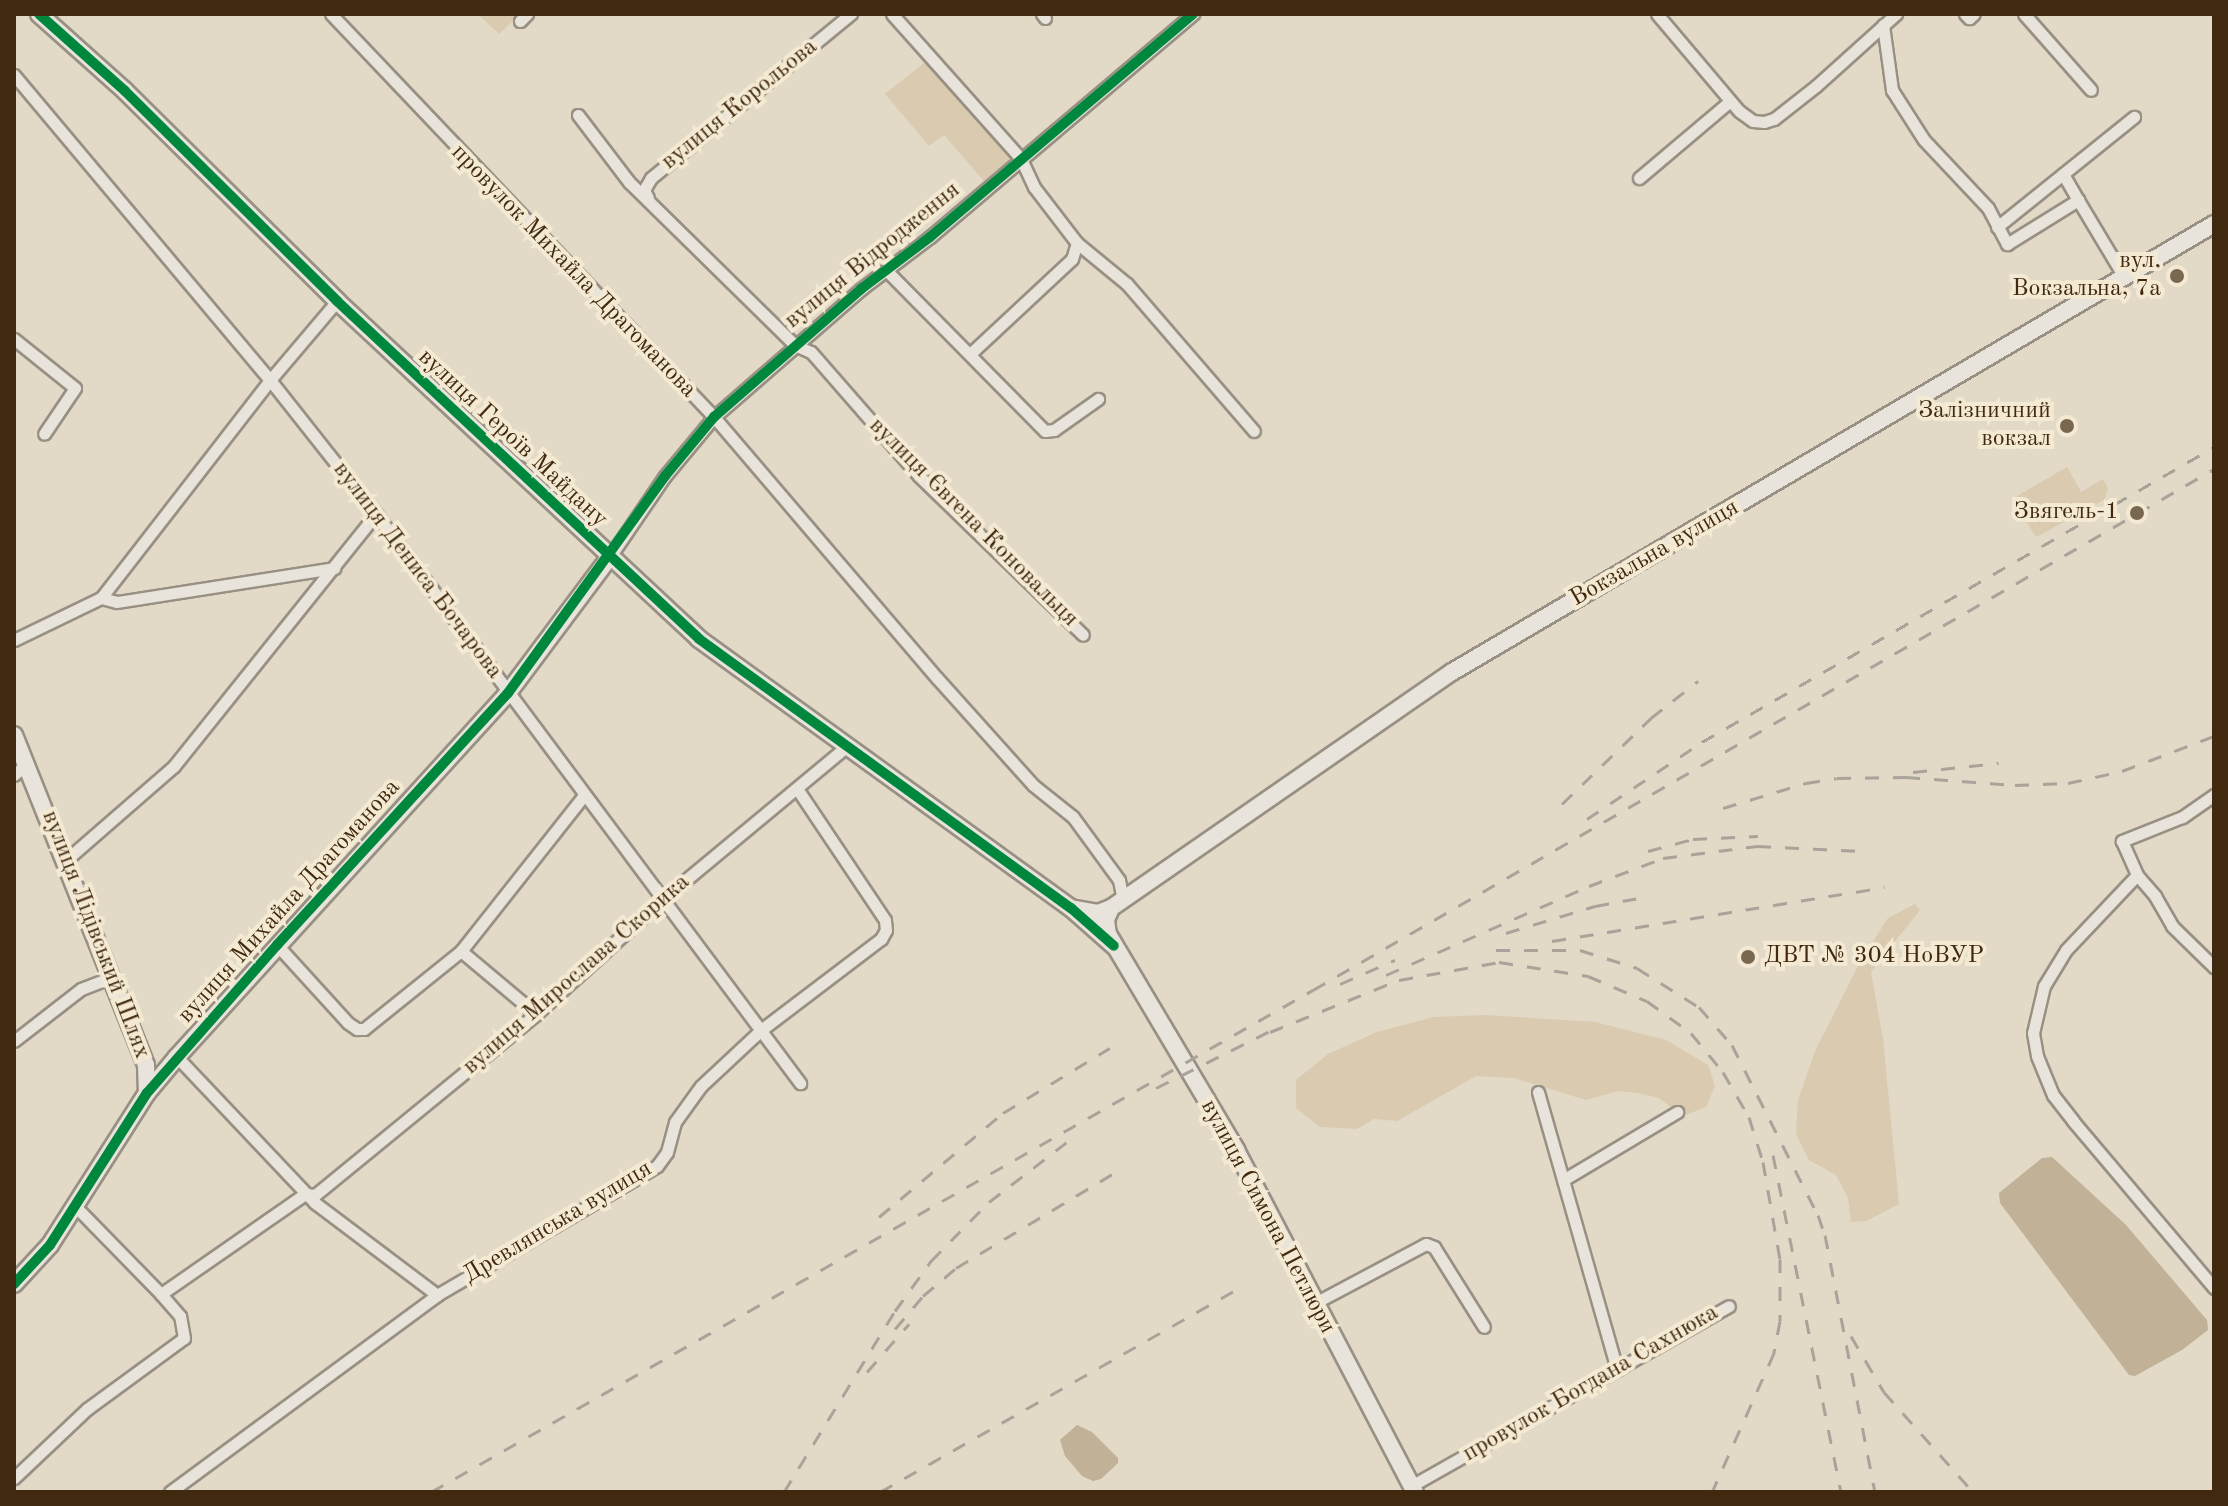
<!DOCTYPE html>
<html>
<head>
<meta charset="utf-8">
<style>
	body { margin:0 }
	#map { position:relative; width:2228px; height:1506px; overflow:hidden; background:#e2d9c7; font-family:"Old Standard TT",serif }
	div>[style] { position:absolute }
	[style*='--x'] { left:calc(var(--x)*1px); top:calc(var(--y)*1px); width:calc(var(--w)*1px); rotate:calc(var(--a)*1deg) }
	.green>* { inset:0; background:#d9cab0 }
	.water>* { inset:0; background:#c1b196 }
	.roads { filter:drop-shadow(2px 0 #989083) drop-shadow(-2px 0 #989083) drop-shadow(0 2px #989083) drop-shadow(0 -2px #989083) }
	.street>* { height:11px; margin:-5.5px; padding:0 5.5px; transform-origin:5.5px; border-radius:5.5px; background:#e8e3db }
	.secondary>* { height:16px; margin:-8px; padding:0 8px; transform-origin:8px; border-radius:8px; background:#e8e3db }
	.rail>* { height:3px; margin-top:-1.5px; transform-origin:0; background:repeating-linear-gradient(90deg,#a9a39a 0 14px,transparent 0 28px) }
	.cycleway>* { height:10px; margin:-5px; padding:0 5px; transform-origin:5px; border-radius:5px; background:#00873e }
	.dots>* { width:22px; height:22px; translate:-50% -50%; box-sizing:border-box; border:4px solid #f4e9d3; border-radius:50% }
	span { translate:-50% -50%; white-space:nowrap; text-align:center; line-height:1.15; -webkit-text-stroke:8px #f4e9d3; paint-order:stroke }
	.street-label { font-size:24px; color:#412910 }
	.poi-label { font-size:24px; color:#412910 }
	.right { translate:-100% -50%; text-align:right }
	.left { translate:0 -50%; text-align:left }
	.frame { position:absolute; inset:0; border:16px solid #412910; pointer-events:none }
</style>
</head>
<body>
<div id="map">
	<div class="green">
		<div style="clip-path:polygon(478px 14px,521px 14px,499px 34px)"></div>
		<div style="clip-path:polygon(925px 62px,1008px 153px,1010px 159px,984px 181px,944px 135px,929px 146px,885px 94px)"></div>
		<div style="clip-path:polygon(2067px 467px,2081px 492px,2103px 479px,2108px 489px,2104px 500px,2036px 537px,2012px 499px)"></div>
		<div style="clip-path:polygon(1915px 904px,1920px 910px,1871px 972px,1883px 1039px,1899px 1204px,1866px 1221px,1851px 1222px,1848px 1198px,1836px 1175px,1809px 1160px,1796px 1134px,1798px 1100px,1815px 1051px,1861px 960px,1888px 918px)"></div>
		<div style="clip-path:polygon(1486px 1015px,1595px 1022px,1666px 1040px,1708px 1065px,1715px 1086px,1706px 1107px,1683px 1116px,1659px 1098px,1638px 1093px,1618px 1091px,1586px 1100px,1514px 1078px,1476px 1076px,1397px 1121px,1374px 1119px,1357px 1129px,1320px 1127px,1296px 1108px,1296px 1080px,1328px 1054px,1377px 1032px,1434px 1017px)"></div>
	</div>
	<div class="water">
		<div style="clip-path:polygon(2052px 1157px,2126px 1225px,2207px 1320px,2208px 1330px,2182px 1350px,2135px 1376px,2129px 1375px,2000px 1203px,1999px 1193px,2042px 1158px)"></div>
		<div style="clip-path:polygon(1077px 1425px,1092px 1432px,1118px 1458px,1118px 1463px,1101px 1479px,1093px 1481px,1082px 1476px,1065px 1456px,1060px 1440px)"></div>
	</div>
	<div class="roads">
		<div class="street">
			<div style="--x:331;--y:14;--w:556;--a:46.46"></div>
			<div style="--x:714;--y:417;--w:343;--a:49.5"></div>
			<div style="--x:937;--y:678;--w:144;--a:48.1"></div>
			<div style="--x:1033;--y:785;--w:51;--a:38.7"></div>
			<div style="--x:1073;--y:817;--w:78;--a:53.9"></div>
			<div style="--x:1119;--y:880;--w:20;--a:79"></div>
			<div style="--x:892;--y:14;--w:194;--a:48.3"></div>
			<div style="--x:1021;--y:159;--w:31;--a:65"></div>
			<div style="--x:1034;--y:187;--w:71;--a:52.5"></div>
			<div style="--x:1077;--y:243;--w:65;--a:39.4"></div>
			<div style="--x:1127;--y:284;--w:194;--a:49.2"></div>
			<div style="--x:1042;--y:14;--w:5;--a:53"></div>
			<div style="--x:1657;--y:14;--w:127;--a:49.8"></div>
			<div style="--x:1739;--y:111;--w:17;--a:36"></div>
			<div style="--x:1753;--y:121;--w:11;--a:5"></div>
			<div style="--x:1764;--y:122;--w:10;--a:-17"></div>
			<div style="--x:1774;--y:119;--w:53;--a:-38.2"></div>
			<div style="--x:1816;--y:86;--w:108;--a:-42"></div>
			<div style="--x:1965;--y:14;--w:6;--a:45"></div>
			<div style="--x:1969;--y:18;--w:6;--a:-39"></div>
			<div style="--x:2024;--y:14;--w:101;--a:48.6"></div>
			<div style="--x:520;--y:21;--w:10;--a:-45"></div>
			<div style="--x:1883;--y:25;--w:66;--a:82.1"></div>
			<div style="--x:1892;--y:90;--w:59;--a:57.4"></div>
			<div style="--x:1924;--y:140;--w:93;--a:46.7"></div>
			<div style="--x:1988;--y:208;--w:41;--a:62.2"></div>
			<div style="--x:2007;--y:244;--w:84;--a:-31.8"></div>
			<div style="--x:2078;--y:200;--w:90;--a:59.1"></div>
			<div style="--x:14;--y:75;--w:398;--a:50"></div>
			<div style="--x:270;--y:380;--w:171;--a:51.7"></div>
			<div style="--x:376;--y:514;--w:710;--a:53.31"></div>
			<div style="--x:578;--y:115;--w:84;--a:52.7"></div>
			<div style="--x:629;--y:182;--w:233;--a:44.5"></div>
			<div style="--x:795;--y:345;--w:17;--a:24"></div>
			<div style="--x:811;--y:352;--w:164;--a:48.9"></div>
			<div style="--x:919;--y:476;--w:228;--a:44.1"></div>
			<div style="--x:2063;--y:174;--w:30;--a:60"></div>
			<div style="--x:1639;--y:178;--w:119;--a:-40.2"></div>
			<div style="--x:648;--y:198;--w:9;--a:-117"></div>
			<div style="--x:644;--y:190;--w:14;--a:-60"></div>
			<div style="--x:651;--y:178;--w:259;--a:-39.4"></div>
			<div style="--x:1997;--y:227;--w:176;--a:-38.8"></div>
			<div style="--x:886;--y:270;--w:226;--a:45.4"></div>
			<div style="--x:1045;--y:431;--w:9;--a:-6"></div>
			<div style="--x:1054;--y:430;--w:54;--a:-35.2"></div>
			<div style="--x:14;--y:339;--w:78;--a:38.8"></div>
			<div style="--x:75;--y:388;--w:55;--a:124"></div>
			<div style="--x:970;--y:354;--w:139;--a:-43"></div>
			<div style="--x:1072;--y:259;--w:17;--a:-73"></div>
			<div style="--x:609;--y:558;--w:99;--a:-55.7"></div>
			<div style="--x:665;--y:476;--w:77;--a:-50.3"></div>
			<div style="--x:714;--y:417;--w:195;--a:-41"></div>
			<div style="--x:861;--y:289;--w:86;--a:-37"></div>
			<div style="--x:930;--y:237;--w:345;--a:-40.3"></div>
			<div style="--x:101;--y:598;--w:276;--a:-52.2"></div>
			<div style="--x:270;--y:380;--w:104;--a:-49.7"></div>
			<div style="--x:14;--y:640;--w:97;--a:-25.8"></div>
			<div style="--x:101;--y:598;--w:16;--a:14"></div>
			<div style="--x:117;--y:602;--w:220;--a:-8.9"></div>
			<div style="--x:14;--y:775;--w:15;--a:-42"></div>
			<div style="--x:2214;--y:795;--w:39;--a:145"></div>
			<div style="--x:2182;--y:817;--w:65;--a:158.2"></div>
			<div style="--x:2122;--y:841;--w:37;--a:66"></div>
			<div style="--x:2137;--y:875;--w:28;--a:49"></div>
			<div style="--x:2155;--y:896;--w:34;--a:60"></div>
			<div style="--x:2172;--y:926;--w:59;--a:44.3"></div>
			<div style="--x:66;--y:860;--w:143;--a:-41"></div>
			<div style="--x:174;--y:766;--w:323;--a:-51.3"></div>
			<div style="--x:2137;--y:875;--w:103;--a:133.4"></div>
			<div style="--x:2066;--y:950;--w:42;--a:121.4"></div>
			<div style="--x:2044;--y:986;--w:48;--a:103.2"></div>
			<div style="--x:2033;--y:1033;--w:23;--a:80"></div>
			<div style="--x:2037;--y:1056;--w:42;--a:67.7"></div>
			<div style="--x:2053;--y:1095;--w:33;--a:52"></div>
			<div style="--x:2073;--y:1121;--w:219;--a:49.8"></div>
			<div style="--x:277;--y:945;--w:105;--a:47.7"></div>
			<div style="--x:348;--y:1023;--w:11;--a:34"></div>
			<div style="--x:357;--y:1029;--w:7;--a:0"></div>
			<div style="--x:364;--y:1029;--w:124;--a:-38.8"></div>
			<div style="--x:461;--y:951;--w:199;--a:-51.7"></div>
			<div style="--x:461;--y:951;--w:98;--a:40"></div>
			<div style="--x:14;--y:1041;--w:85;--a:-37.8"></div>
			<div style="--x:81;--y:989;--w:33;--a:-21"></div>
			<div style="--x:177;--y:1057;--w:201;--a:46.6"></div>
			<div style="--x:315;--y:1203;--w:153;--a:37"></div>
			<div style="--x:1538;--y:1092;--w:289;--a:74.1"></div>
			<div style="--x:1563;--y:1180;--w:133;--a:-30.8"></div>
			<div style="--x:75;--y:1206;--w:123;--a:45.7"></div>
			<div style="--x:1313;--y:1304;--w:128;--a:-28"></div>
			<div style="--x:1426;--y:1244;--w:9;--a:21"></div>
			<div style="--x:1434;--y:1247;--w:94;--a:58"></div>
			<div style="--x:14;--y:1478;--w:100;--a:-43.4"></div>
			<div style="--x:87;--y:1409;--w:120;--a:-36.2"></div>
			<div style="--x:184;--y:1338;--w:22;--a:-100"></div>
			<div style="--x:180;--y:1316;--w:29;--a:-131"></div>
			<div style="--x:161;--y:1294;--w:175;--a:-34.8"></div>
			<div style="--x:305;--y:1194;--w:10;--a:6"></div>
			<div style="--x:315;--y:1195;--w:286;--a:-39.3"></div>
			<div style="--x:536;--y:1014;--w:173;--a:-42.2"></div>
			<div style="--x:664;--y:898;--w:236;--a:-39.7"></div>
			<div style="--x:1411;--y:1486;--w:365;--a:-29.5"></div>
			<div style="--x:170;--y:1492;--w:332;--a:-36.4"></div>
			<div style="--x:437;--y:1295;--w:255;--a:-30.4"></div>
			<div style="--x:657;--y:1166;--w:17;--a:-54"></div>
			<div style="--x:667;--y:1152;--w:31;--a:-75"></div>
			<div style="--x:675;--y:1122;--w:44;--a:-54.2"></div>
			<div style="--x:701;--y:1086;--w:82;--a:-43"></div>
			<div style="--x:761;--y:1030;--w:151;--a:-37.2"></div>
			<div style="--x:881;--y:939;--w:10;--a:-61"></div>
			<div style="--x:886;--y:930;--w:10;--a:-96"></div>
			<div style="--x:885;--y:920;--w:156;--a:-123.8"></div>
		</div>
		<div class="secondary">
			<div style="--x:39;--y:14;--w:115;--a:41.8"></div>
			<div style="--x:125;--y:91;--w:298;--a:44.7"></div>
			<div style="--x:337;--y:301;--w:495;--a:43"></div>
			<div style="--x:699;--y:639;--w:459;--a:35.9"></div>
			<div style="--x:1071;--y:908;--w:57;--a:41.5"></div>
			<div style="--x:14;--y:735;--w:355;--a:68.2"></div>
			<div style="--x:146;--y:1065;--w:28;--a:88"></div>
			<div style="--x:1111;--y:908;--w:415;--a:-34.7"></div>
			<div style="--x:1452;--y:672;--w:884;--a:-30.45"></div>
			<div style="--x:1075;--y:909;--w:23;--a:10"></div>
			<div style="--x:1098;--y:913;--w:14;--a:-21"></div>
			<div style="--x:1111;--y:908;--w:13;--a:113"></div>
			<div style="--x:1106;--y:920;--w:14;--a:82"></div>
			<div style="--x:1108;--y:934;--w:251;--a:59.3"></div>
			<div style="--x:1236;--y:1150;--w:386;--a:62.4"></div>
			<div style="--x:14;--y:1284;--w:53;--a:-47.3"></div>
			<div style="--x:50;--y:1245;--w:180;--a:-57.5"></div>
			<div style="--x:147;--y:1093;--w:47;--a:-50.2"></div>
			<div style="--x:177;--y:1057;--w:492;--a:-47.7"></div>
			<div style="--x:508;--y:693;--w:169;--a:-53.2"></div>
		</div>
	</div>
	<div class="rail">
		<div style="--x:1913;--y:772;--w:86;--a:-6"></div>
		<div style="--x:1562;--y:804;--w:124;--a:-44"></div>
		<div style="--x:1651;--y:718;--w:60;--a:-38.2"></div>
		<div style="--x:1723;--y:808;--w:87;--a:-16.8"></div>
		<div style="--x:1806;--y:783;--w:31;--a:-9"></div>
		<div style="--x:1837;--y:778;--w:69;--a:-0.8"></div>
		<div style="--x:1906;--y:777;--w:109;--a:4.2"></div>
		<div style="--x:2015;--y:785;--w:53;--a:-2.2"></div>
		<div style="--x:2068;--y:783;--w:55;--a:-12.5"></div>
		<div style="--x:2122;--y:771;--w:98;--a:-20.8"></div>
		<div style="--x:1587;--y:819;--w:138;--a:-33.8"></div>
		<div style="--x:1702;--y:742;--w:591;--a:-29.95"></div>
		<div style="--x:1648;--y:851;--w:47;--a:-14.9"></div>
		<div style="--x:1693;--y:839;--w:65;--a:-2.6"></div>
		<div style="--x:1506;--y:933;--w:93;--a:-16.9"></div>
		<div style="--x:1595;--y:906;--w:56;--a:-10.3"></div>
		<div style="--x:1552;--y:941;--w:337;--a:-9.2"></div>
		<div style="--x:1496;--y:950;--w:84;--a:0"></div>
		<div style="--x:1580;--y:950;--w:60;--a:17.5"></div>
		<div style="--x:1637;--y:968;--w:73;--a:32.2"></div>
		<div style="--x:1699;--y:1007;--w:50;--a:49"></div>
		<div style="--x:1732;--y:1045;--w:191;--a:63.2"></div>
		<div style="--x:1818;--y:1215;--w:21;--a:71"></div>
		<div style="--x:1825;--y:1235;--w:262;--a:79"></div>
		<div style="--x:1386;--y:975;--w:222;--a:-23.7"></div>
		<div style="--x:1589;--y:886;--w:79;--a:-20.7"></div>
		<div style="--x:1663;--y:858;--w:95;--a:-7.3"></div>
		<div style="--x:1757;--y:846;--w:104;--a:2.8"></div>
		<div style="--x:1340;--y:984;--w:60;--a:-23.6"></div>
		<div style="--x:1270;--y:1032;--w:139;--a:-22"></div>
		<div style="--x:1399;--y:980;--w:102;--a:-10.2"></div>
		<div style="--x:1499;--y:962;--w:90;--a:8.9"></div>
		<div style="--x:1588;--y:976;--w:64;--a:23"></div>
		<div style="--x:1647;--y:1001;--w:54;--a:36"></div>
		<div style="--x:1691;--y:1033;--w:50;--a:50.6"></div>
		<div style="--x:1723;--y:1072;--w:52;--a:60"></div>
		<div style="--x:1749;--y:1117;--w:47;--a:72.7"></div>
		<div style="--x:1763;--y:1162;--w:98;--a:80.1"></div>
		<div style="--x:1780;--y:1259;--w:62;--a:90"></div>
		<div style="--x:1780;--y:1321;--w:33;--a:101"></div>
		<div style="--x:1774;--y:1353;--w:152;--a:114"></div>
		<div style="--x:1156;--y:1088;--w:136;--a:-26.6"></div>
		<div style="--x:1773;--y:1155;--w:344;--a:78.6"></div>
		<div style="--x:879;--y:1217;--w:162;--a:-40"></div>
		<div style="--x:1003;--y:1113;--w:125;--a:-31.3"></div>
		<div style="--x:895;--y:1329;--w:43;--a:-49.7"></div>
		<div style="--x:923;--y:1296;--w:43;--a:-40.3"></div>
		<div style="--x:956;--y:1268;--w:190;--a:-31"></div>
		<div style="--x:1851;--y:1336;--w:65;--a:59.5"></div>
		<div style="--x:1884;--y:1392;--w:134;--a:48.3"></div>
		<div style="--x:867;--y:1372;--w:64;--a:-48.8"></div>
		<div style="--x:431;--y:1492;--w:1015;--a:-29.65"></div>
		<div style="--x:1313;--y:990;--w:1041;--a:-30.04"></div>
		<div style="--x:784;--y:1492;--w:212;--a:-58.5"></div>
		<div style="--x:895;--y:1311;--w:62;--a:-54.2"></div>
		<div style="--x:931;--y:1261;--w:83;--a:-45.5"></div>
		<div style="--x:989;--y:1202;--w:110;--a:-37.6"></div>
		<div style="--x:880;--y:1492;--w:409;--a:-29.6"></div>
	</div>
	<div class="cycleway">
		<div style="--x:39;--y:14;--w:115;--a:41.8"></div>
		<div style="--x:125;--y:91;--w:298;--a:44.7"></div>
		<div style="--x:337;--y:301;--w:495;--a:43"></div>
		<div style="--x:699;--y:639;--w:459;--a:35.9"></div>
		<div style="--x:1071;--y:908;--w:57;--a:41.5"></div>
		<div style="--x:14;--y:1284;--w:53;--a:-47.3"></div>
		<div style="--x:50;--y:1245;--w:180;--a:-57.5"></div>
		<div style="--x:147;--y:1093;--w:197;--a:-48.7"></div>
		<div style="--x:277;--y:945;--w:342;--a:-47.5"></div>
		<div style="--x:508;--y:693;--w:268;--a:-54.1"></div>
		<div style="--x:665;--y:476;--w:77;--a:-50.3"></div>
		<div style="--x:714;--y:417;--w:195;--a:-41"></div>
		<div style="--x:861;--y:289;--w:86;--a:-37"></div>
		<div style="--x:930;--y:237;--w:345;--a:-40.3"></div>
	</div>
	<div class="dots">
		<div style="left:2177px;top:276px;background:#796750"></div>
		<div style="left:2067px;top:426px;background:#796750"></div>
		<div style="left:2137px;top:513px;background:#796750"></div>
		<div style="left:1748px;top:957px;background:#796750"></div>
	</div>
	<div class="street-label">
		<span style="left:740px;top:105px;rotate:-39deg">вулиця Корольова</span>
		<span style="left:873px;top:256px;rotate:-39deg">вулиця Відродження</span>
		<span style="left:573px;top:272px;rotate:46deg">провулок Михайла Драгоманова</span>
		<span style="left:512px;top:439px;rotate:43deg">вулиця Героїв Майдану</span>
		<span style="left:973px;top:523px;rotate:45deg">вулиця Євгена Коновальця</span>
		<span style="left:1655px;top:554px;rotate:-30deg">Вокзальна вулиця</span>
		<span style="left:417px;top:571px;rotate:53deg">вулиця Дениса Бочарова</span>
		<span style="left:290px;top:902px;rotate:-48deg">вулиця Михайла Драгоманова</span>
		<span style="left:95px;top:935px;rotate:69deg">вулиця Лідівський Шлях</span>
		<span style="left:577px;top:975px;rotate:-41deg">вулиця Мирослава Скорика</span>
		<span style="left:1267px;top:1217px;rotate:62deg">вулиця Симона Петлюри</span>
		<span style="left:558px;top:1223px;rotate:-31deg">Древлянська вулиця</span>
		<span style="left:1591px;top:1384px;rotate:-30deg">провулок Богдана Сахнюка</span>
	</div>
	<div class="poi-label">
		<span class="right" style="left:2161px;top:276px">вул.<br>Вокзальна, 7а</span>
		<span class="right" style="left:2051px;top:426px">Залізничний<br>вокзал</span>
		<span class="right" style="left:2119px;top:513px">Звягель-1</span>
		<span class="left" style="left:1764px;top:957px">ДВТ № 304 НоВУР</span>
	</div>
	<div class="frame"></div>
</div>
</body>
</html>
